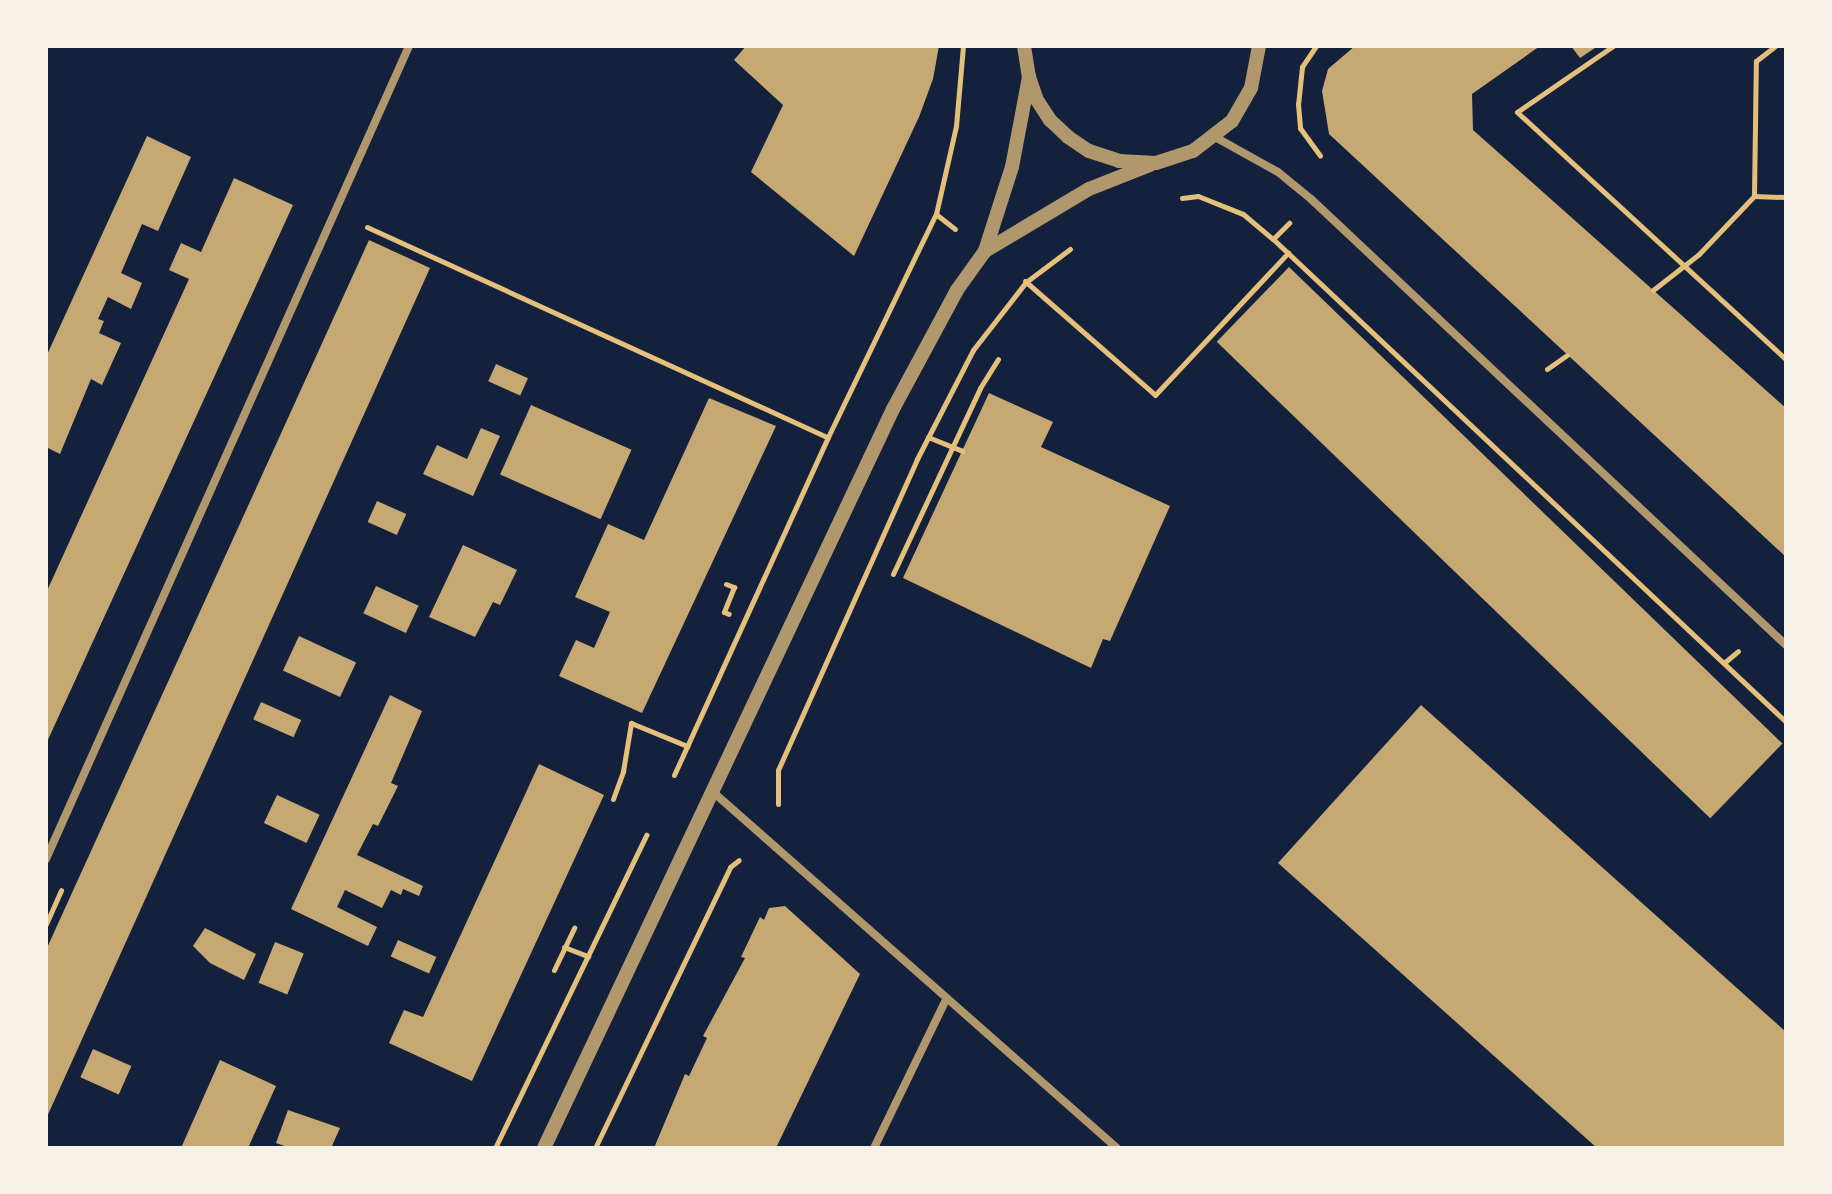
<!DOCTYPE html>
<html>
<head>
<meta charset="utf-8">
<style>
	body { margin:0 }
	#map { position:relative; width:1832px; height:1194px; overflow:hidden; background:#14213d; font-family:"Source Sans 3",sans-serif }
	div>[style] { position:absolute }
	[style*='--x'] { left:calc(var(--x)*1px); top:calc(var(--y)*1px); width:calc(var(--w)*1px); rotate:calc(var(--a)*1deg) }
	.building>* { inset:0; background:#c6a872; transform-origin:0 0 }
	.path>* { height:5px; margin:-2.5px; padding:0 2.5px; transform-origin:2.5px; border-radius:2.5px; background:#e5c07b }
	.minor>* { height:8px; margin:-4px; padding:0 4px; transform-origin:4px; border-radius:4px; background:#b1986c }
	.tertiary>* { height:14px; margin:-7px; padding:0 7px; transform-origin:7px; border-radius:7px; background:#b1986c }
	span { translate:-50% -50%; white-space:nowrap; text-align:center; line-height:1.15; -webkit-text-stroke:8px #f6f1e7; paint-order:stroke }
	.frame { position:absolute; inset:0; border:48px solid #f6f1e7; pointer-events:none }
</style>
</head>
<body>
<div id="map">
	<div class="building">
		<div style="clip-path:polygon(746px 46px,939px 46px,933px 79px,919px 117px,854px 256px,751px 172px,783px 105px,734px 60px)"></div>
		<div style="clip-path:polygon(1355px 46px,1540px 46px,1472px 94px,1473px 130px,1786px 408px,1786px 557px,1329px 134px,1322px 91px,1328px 69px)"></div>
		<div style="clip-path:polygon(1571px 46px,1598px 46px,1580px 58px)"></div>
		<div style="clip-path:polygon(147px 136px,191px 157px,158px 231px,142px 224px,121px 273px,142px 283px,131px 309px,108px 297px,98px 319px,104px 321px,99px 333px,121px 343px,102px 385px,91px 379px,60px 454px,46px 447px,46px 357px)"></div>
		<div style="clip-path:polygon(234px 178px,293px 205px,46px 744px,46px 593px,189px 279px,169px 270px,181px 243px,201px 252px)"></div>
		<div style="clip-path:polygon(369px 240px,430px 268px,46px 1119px,46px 950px)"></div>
		<div style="left:1289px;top:267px;width:686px;height:104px;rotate:44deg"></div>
		<div style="left:496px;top:364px;width:35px;height:19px;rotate:24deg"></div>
		<div style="clip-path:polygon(989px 393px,1053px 422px,1041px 447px,1170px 506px,1110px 641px,1103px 639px,1091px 668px,903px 578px)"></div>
		<div style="clip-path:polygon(709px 398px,776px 426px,642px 713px,559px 676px,576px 640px,594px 648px,610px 612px,575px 597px,608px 524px,644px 540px)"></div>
		<div style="left:531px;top:405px;width:110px;height:76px;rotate:24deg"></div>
		<div style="clip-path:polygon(481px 428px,500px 436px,473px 496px,423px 474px,437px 445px,467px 459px)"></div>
		<div style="left:377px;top:501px;width:32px;height:23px;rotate:24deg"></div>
		<div style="clip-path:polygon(463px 545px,517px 570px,500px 605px,493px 602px,475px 637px,429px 617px)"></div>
		<div style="left:376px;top:586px;width:47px;height:30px;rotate:25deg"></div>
		<div style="left:299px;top:636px;width:63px;height:38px;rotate:25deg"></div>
		<div style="clip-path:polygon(390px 695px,422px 711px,391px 783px,398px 786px,378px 826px,373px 824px,357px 855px,423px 886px,419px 896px,403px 889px,401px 895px,391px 890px,382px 908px,345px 890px,337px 907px,377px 927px,368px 946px,291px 909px)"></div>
		<div style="left:261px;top:702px;width:44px;height:19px;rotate:24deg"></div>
		<div style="clip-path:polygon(1421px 705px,1786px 1032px,1786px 1148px,1597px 1148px,1278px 863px)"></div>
		<div style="clip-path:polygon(539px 764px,604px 795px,472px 1081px,389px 1043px,404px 1010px,423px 1017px)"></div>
		<div style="left:277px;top:795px;width:47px;height:31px;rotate:25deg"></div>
		<div style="clip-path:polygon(785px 906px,860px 974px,776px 1148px,654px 1148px,685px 1074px,689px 1076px,707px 1038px,703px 1036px,745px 958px,741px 957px,760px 917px,764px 920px,769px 908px)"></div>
		<div style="clip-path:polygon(205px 928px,256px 954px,244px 980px,210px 963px,193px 946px)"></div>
		<div style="left:398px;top:940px;width:42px;height:18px;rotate:24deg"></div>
		<div style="left:275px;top:942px;width:31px;height:44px;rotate:22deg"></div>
		<div style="left:93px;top:1049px;width:42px;height:31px;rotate:24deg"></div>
		<div style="clip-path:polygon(220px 1060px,276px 1086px,248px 1148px,181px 1148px)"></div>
		<div style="clip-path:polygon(288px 1110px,340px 1128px,331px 1148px,290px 1148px,276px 1143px)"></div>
	</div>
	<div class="path">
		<div style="--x:1316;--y:46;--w:25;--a:124"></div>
		<div style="--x:1302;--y:67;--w:37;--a:96"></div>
		<div style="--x:1298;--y:104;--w:24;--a:85"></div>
		<div style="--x:1300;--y:128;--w:34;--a:54"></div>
		<div style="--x:1613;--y:46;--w:116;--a:145.5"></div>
		<div style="--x:1517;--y:112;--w:365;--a:42.6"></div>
		<div style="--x:1754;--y:196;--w:32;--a:2"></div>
		<div style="--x:1182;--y:198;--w:16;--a:-7"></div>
		<div style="--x:1198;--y:196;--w:48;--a:21.8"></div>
		<div style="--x:1243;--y:214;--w:39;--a:40"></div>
		<div style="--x:1273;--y:239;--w:705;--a:43.27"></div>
		<div style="--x:367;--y:227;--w:506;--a:24.54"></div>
		<div style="--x:955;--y:229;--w:24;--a:-142"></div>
		<div style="--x:936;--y:214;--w:90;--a:-77.2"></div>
		<div style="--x:956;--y:126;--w:80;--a:-85"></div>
		<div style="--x:1273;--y:239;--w:23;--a:-45"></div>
		<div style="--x:1025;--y:281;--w:173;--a:41.2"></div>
		<div style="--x:1155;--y:395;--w:195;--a:-46.9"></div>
		<div style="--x:1653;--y:290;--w:58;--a:-38"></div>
		<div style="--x:1699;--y:254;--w:80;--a:-46.5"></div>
		<div style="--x:1754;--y:196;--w:135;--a:-89.2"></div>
		<div style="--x:1756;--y:61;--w:24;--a:-38"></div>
		<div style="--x:1547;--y:369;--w:24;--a:-35"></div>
		<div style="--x:928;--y:437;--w:37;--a:22"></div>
		<div style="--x:893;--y:574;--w:205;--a:-64.9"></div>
		<div style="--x:980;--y:388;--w:34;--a:-58"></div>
		<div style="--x:726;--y:584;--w:9;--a:21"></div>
		<div style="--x:734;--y:587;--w:27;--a:112"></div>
		<div style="--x:724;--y:612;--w:5;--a:22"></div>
		<div style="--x:1725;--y:662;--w:17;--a:-40"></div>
		<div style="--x:674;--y:775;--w:371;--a:-65.5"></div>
		<div style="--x:828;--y:437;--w:248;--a:-64.2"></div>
		<div style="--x:613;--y:799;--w:30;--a:-70"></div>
		<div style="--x:623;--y:771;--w:49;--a:-80.5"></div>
		<div style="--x:631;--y:723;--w:61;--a:22.3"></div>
		<div style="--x:778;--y:804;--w:34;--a:-90"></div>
		<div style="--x:778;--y:770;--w:341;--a:-65.9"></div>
		<div style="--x:917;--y:459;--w:123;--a:-62.8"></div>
		<div style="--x:973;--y:350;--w:86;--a:-52.1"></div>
		<div style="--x:1026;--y:282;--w:55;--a:-36.9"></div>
		<div style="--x:46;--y:924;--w:37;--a:-66"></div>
		<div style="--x:564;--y:947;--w:26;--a:21"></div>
		<div style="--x:554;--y:970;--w:47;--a:-64.5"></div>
		<div style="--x:495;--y:1148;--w:348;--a:-64.2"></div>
		<div style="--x:595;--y:1148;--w:312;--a:-64.3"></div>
		<div style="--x:730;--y:867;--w:11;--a:-38"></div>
	</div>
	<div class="minor">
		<div style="--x:1215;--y:137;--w:72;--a:29.1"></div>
		<div style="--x:1278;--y:172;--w:43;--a:39.3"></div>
		<div style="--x:1311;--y:199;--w:652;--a:43.2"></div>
		<div style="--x:713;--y:792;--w:538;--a:41.39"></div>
		<div style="--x:46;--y:859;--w:890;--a:-65.94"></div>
		<div style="--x:874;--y:1148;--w:165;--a:-64.1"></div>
	</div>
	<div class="tertiary">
		<div style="--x:1024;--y:46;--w:31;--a:81"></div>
		<div style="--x:1029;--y:77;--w:24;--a:71"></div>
		<div style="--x:1037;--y:100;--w:24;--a:57"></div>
		<div style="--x:1050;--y:120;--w:25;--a:43"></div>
		<div style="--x:1068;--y:137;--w:25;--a:34"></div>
		<div style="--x:1089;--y:151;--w:32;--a:18"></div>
		<div style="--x:1119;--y:161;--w:37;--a:3"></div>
		<div style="--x:1156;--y:163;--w:39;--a:-18"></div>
		<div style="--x:1193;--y:151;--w:49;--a:-37.6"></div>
		<div style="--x:1232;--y:121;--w:38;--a:-60"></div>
		<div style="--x:1251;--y:88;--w:43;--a:-79.2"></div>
		<div style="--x:985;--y:251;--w:121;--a:-30.8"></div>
		<div style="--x:1089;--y:189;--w:66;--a:-21.5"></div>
		<div style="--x:544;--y:1148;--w:817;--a:-64.72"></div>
		<div style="--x:893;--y:409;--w:135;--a:-61.7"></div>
		<div style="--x:957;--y:290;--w:48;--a:-54.3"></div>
		<div style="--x:985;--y:251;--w:88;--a:-72.2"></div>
		<div style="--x:1012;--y:167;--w:92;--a:-79.3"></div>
	</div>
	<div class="frame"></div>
</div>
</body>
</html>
